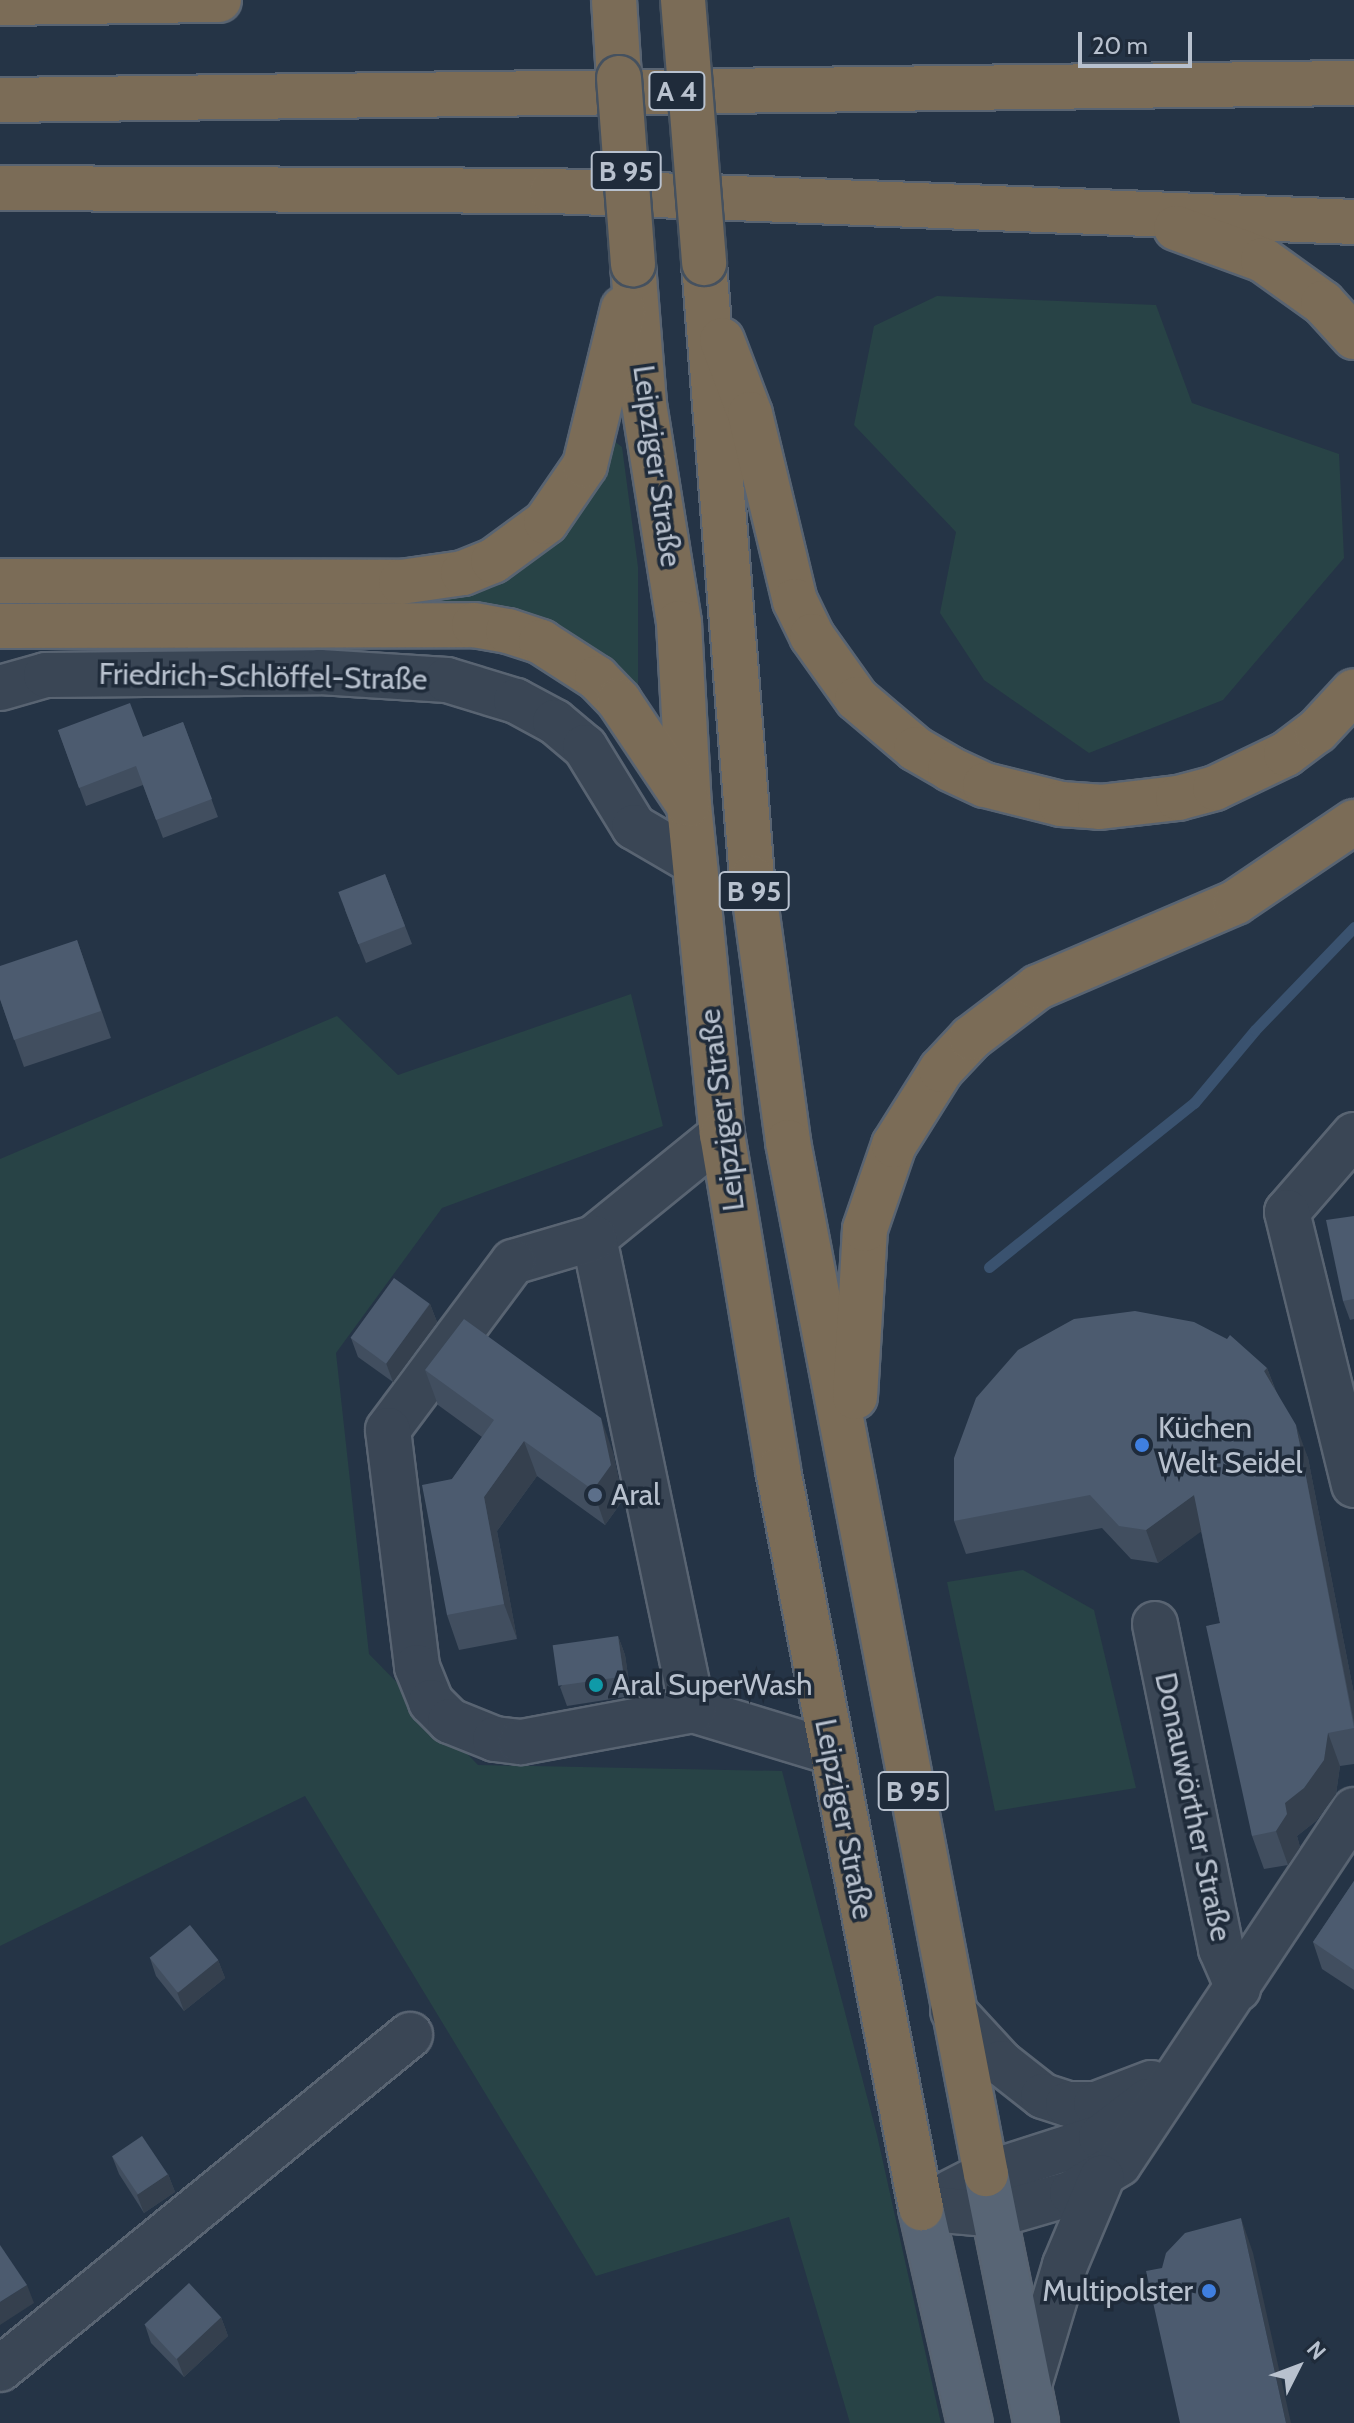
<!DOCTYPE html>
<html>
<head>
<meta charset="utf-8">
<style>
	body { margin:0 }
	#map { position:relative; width:1354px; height:2423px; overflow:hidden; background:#253446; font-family:Cabin,sans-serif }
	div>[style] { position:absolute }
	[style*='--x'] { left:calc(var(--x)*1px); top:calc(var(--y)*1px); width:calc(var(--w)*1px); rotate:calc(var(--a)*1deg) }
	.green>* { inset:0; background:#284346 }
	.stream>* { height:11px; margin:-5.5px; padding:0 5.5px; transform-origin:5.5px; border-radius:5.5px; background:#3a526f }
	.roads { filter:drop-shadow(2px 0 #596472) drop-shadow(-2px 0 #596472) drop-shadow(0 2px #596472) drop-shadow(0 -2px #596472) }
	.minor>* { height:44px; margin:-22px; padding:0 22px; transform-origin:22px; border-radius:22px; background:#3a4655 }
	.major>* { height:44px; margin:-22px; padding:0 22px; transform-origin:22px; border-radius:22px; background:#586575 }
	.highway>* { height:44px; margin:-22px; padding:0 22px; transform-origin:22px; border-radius:22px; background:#7b6c57 }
	.bridges { filter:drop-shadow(2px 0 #45515f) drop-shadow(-2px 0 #45515f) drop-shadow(0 2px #45515f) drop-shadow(0 -2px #45515f) }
	.highway-bridge>* { height:44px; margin:-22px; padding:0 22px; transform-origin:22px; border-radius:22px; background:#7b6c57 }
	.wall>* { inset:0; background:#414e5f }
	.shaded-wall>* { inset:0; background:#35404e }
	.building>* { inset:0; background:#4c5b6f; transform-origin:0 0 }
	.dots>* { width:22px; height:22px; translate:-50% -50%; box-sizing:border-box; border:4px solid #1f2b3a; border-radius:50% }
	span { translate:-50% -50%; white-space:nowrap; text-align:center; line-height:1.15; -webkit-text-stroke:7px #1f2b3a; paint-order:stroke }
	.shield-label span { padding:2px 6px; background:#1f2b3a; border:2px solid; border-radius:6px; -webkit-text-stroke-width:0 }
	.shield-label { font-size:28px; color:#b8c1ce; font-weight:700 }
	.street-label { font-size:30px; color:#b8c1ce }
	.poi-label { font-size:30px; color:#b8c1ce }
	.left { translate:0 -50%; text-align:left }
	.right { translate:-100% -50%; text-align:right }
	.north { position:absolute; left:1258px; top:2327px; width:80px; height:80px; -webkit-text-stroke:6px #1f2b3a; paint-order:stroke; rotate:48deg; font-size:22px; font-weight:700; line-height:32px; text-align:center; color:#b8c1ce }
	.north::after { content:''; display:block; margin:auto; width:28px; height:36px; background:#b8c1ce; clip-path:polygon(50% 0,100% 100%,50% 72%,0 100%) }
	.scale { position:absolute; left:1078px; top:32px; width:114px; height:36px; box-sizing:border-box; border:4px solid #b8c1ce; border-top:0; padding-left:10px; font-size:24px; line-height:28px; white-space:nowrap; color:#b8c1ce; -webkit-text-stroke:6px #1f2b3a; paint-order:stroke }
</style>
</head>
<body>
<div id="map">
	<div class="green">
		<div style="clip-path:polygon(937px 296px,1156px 305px,1192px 403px,1339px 454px,1344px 558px,1223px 700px,1089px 753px,984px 680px,940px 613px,956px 532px,854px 425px,874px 326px)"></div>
		<div style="clip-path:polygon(614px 441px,622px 447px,638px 567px,638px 692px,425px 605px,421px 598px,512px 571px,558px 543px,590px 498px)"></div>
		<div style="clip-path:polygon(631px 994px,663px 1126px,442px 1208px,336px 1353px,369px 1654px,478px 1765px,782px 1771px,877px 2135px,941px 2423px,850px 2423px,789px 2217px,596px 2276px,305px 1796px,0 1946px,0 1159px,337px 1016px,398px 1075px)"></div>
		<div style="clip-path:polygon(1023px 1570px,1094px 1610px,1136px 1788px,995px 1811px,947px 1582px)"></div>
	</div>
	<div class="stream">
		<div style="--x:989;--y:1267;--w:263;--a:-38.7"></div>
		<div style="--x:1194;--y:1103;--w:95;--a:-50.1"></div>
		<div style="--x:1255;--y:1030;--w:143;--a:-46.1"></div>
	</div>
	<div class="roads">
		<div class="minor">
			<div style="--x:0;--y:688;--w:48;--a:-15.8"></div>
			<div style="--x:46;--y:675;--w:274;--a:-0.6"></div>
			<div style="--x:320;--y:672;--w:127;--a:3.6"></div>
			<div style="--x:447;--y:680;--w:72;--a:16.9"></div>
			<div style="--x:516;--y:701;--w:44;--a:28.3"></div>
			<div style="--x:555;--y:722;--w:39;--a:40"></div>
			<div style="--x:585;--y:747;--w:94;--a:58.5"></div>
			<div style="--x:634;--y:827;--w:69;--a:30.3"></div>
			<div style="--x:722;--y:1134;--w:165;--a:140.9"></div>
			<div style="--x:594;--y:1238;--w:482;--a:78.2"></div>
			<div style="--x:693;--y:1710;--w:144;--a:16.9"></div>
			<div style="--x:1354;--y:1135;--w:102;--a:131"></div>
			<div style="--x:1287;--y:1212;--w:281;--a:76.2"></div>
			<div style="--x:594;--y:1238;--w:84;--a:163.5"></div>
			<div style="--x:513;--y:1262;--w:209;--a:126.7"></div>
			<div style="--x:388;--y:1430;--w:239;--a:83"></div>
			<div style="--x:417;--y:1667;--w:38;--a:68"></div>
			<div style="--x:431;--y:1702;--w:27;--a:45"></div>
			<div style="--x:450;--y:1721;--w:48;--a:21.8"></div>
			<div style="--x:495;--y:1739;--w:26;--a:7"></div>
			<div style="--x:521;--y:1742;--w:175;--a:-10.5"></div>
			<div style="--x:1155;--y:1624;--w:332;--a:78.5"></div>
			<div style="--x:1221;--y:1949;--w:43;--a:66.4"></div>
			<div style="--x:953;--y:2011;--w:71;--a:47.3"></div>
			<div style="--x:1001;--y:2063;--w:53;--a:38.2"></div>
			<div style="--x:1043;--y:2096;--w:26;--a:18"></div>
			<div style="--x:1068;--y:2104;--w:28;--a:0"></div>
			<div style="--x:1096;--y:2104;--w:59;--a:-20.9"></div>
			<div style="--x:951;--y:2192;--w:39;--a:-27"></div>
			<div style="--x:986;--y:2174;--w:121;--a:-17.8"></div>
			<div style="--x:1101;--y:2137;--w:59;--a:-37.5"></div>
			<div style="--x:921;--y:2208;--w:75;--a:5.3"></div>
			<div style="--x:996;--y:2215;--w:79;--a:-16.1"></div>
			<div style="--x:1072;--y:2193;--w:55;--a:-31.7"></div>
			<div style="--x:1119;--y:2164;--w:425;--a:-56.4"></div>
			<div style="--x:0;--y:2369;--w:529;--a:-39.17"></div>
			<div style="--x:1029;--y:2385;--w:125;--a:-73.3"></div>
			<div style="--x:1065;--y:2265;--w:95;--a:-67.2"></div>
		</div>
		<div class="major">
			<div style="--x:986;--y:2174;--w:254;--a:78.6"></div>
			<div style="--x:921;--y:2208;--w:221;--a:77.2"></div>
		</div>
		<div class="highway">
			<div style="--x:614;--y:0;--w:78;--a:86.3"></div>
			<div style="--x:0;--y:3;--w:219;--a:-0.8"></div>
			<div style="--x:0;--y:100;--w:1354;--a:-0.72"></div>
			<div style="--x:0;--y:188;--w:552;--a:0.31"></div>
			<div style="--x:552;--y:191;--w:803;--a:2.21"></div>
			<div style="--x:1176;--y:228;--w:93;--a:20.2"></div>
			<div style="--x:1263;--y:260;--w:74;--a:35.6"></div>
			<div style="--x:1323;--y:303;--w:46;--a:47.6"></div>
			<div style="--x:704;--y:263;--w:617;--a:85.54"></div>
			<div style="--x:752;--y:878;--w:266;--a:82.2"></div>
			<div style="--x:788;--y:1142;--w:1051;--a:79.14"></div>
			<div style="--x:633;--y:264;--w:140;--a:85.5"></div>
			<div style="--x:644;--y:404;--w:222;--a:80.9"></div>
			<div style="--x:679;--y:623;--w:182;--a:86.9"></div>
			<div style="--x:689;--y:805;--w:331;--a:84.3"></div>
			<div style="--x:722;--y:1134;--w:341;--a:80.5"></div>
			<div style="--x:778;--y:1470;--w:752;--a:79.03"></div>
			<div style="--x:722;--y:340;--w:79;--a:69.3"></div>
			<div style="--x:750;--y:414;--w:192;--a:76.5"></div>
			<div style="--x:795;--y:601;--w:39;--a:64"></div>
			<div style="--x:812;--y:636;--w:77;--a:54.5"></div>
			<div style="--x:857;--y:699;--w:77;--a:40.3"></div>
			<div style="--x:916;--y:749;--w:39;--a:30"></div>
			<div style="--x:950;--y:769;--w:38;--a:25"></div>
			<div style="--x:985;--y:785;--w:78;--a:14"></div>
			<div style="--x:1061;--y:804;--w:39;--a:4"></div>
			<div style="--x:1100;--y:807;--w:79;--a:-6.6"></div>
			<div style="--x:1178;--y:798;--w:38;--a:-15"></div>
			<div style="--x:1215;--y:788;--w:79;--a:-25.6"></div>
			<div style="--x:1286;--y:754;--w:39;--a:-37"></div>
			<div style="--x:1317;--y:731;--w:54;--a:-47.2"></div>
			<div style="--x:0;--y:581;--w:401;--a:0.1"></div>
			<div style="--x:401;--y:582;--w:63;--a:-8.3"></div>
			<div style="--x:463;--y:573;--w:32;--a:-22"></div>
			<div style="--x:493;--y:561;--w:66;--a:-36.3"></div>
			<div style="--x:546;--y:522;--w:69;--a:-55.6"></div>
			<div style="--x:585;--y:465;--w:161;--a:-76.3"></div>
			<div style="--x:0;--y:626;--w:474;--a:-0.1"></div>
			<div style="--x:474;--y:625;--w:35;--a:10"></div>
			<div style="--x:508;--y:631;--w:35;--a:18"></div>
			<div style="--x:541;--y:642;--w:67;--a:32.7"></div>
			<div style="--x:597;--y:678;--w:32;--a:46"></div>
			<div style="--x:619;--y:701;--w:124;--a:56.2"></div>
			<div style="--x:855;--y:1397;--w:168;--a:-86.6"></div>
			<div style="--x:865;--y:1229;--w:89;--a:-71"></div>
			<div style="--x:894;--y:1145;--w:89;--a:-57.9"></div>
			<div style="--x:941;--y:1070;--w:44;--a:-46.8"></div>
			<div style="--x:971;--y:1038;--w:84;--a:-37.3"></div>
			<div style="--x:1038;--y:987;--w:215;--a:-23.2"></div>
			<div style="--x:1236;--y:902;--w:143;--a:-34.1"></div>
		</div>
	</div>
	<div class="bridges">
		<div class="highway-bridge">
			<div style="--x:683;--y:0;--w:264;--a:85.4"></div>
			<div style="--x:619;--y:78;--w:187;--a:85.7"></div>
		</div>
	</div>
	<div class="wall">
		<div style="clip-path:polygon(183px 722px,218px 817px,163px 838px,143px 785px,86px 806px,58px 730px,143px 737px)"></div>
		<div style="clip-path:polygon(385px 874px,412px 944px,366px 963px,345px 910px)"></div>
		<div style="clip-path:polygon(77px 940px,111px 1038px,24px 1067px,0 999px)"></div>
		<div style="clip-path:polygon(1354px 1216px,1354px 1319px,1350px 1320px,1343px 1301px)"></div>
		<div style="clip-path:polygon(430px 1304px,437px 1322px,393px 1382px,358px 1357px,351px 1338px)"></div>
		<div style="clip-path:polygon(1267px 1368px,1276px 1391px,1308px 1458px,1354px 1694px,1354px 1764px,1340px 1766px,1336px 1794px,1316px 1821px,1297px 1836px,1300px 1847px,1288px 1865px,1264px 1869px,1252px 1836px,1220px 1623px,1201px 1531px,1158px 1563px,1131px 1559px,1102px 1528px,966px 1554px,954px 1521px)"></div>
		<div style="clip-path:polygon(425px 1370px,613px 1452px,623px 1500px,605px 1525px,537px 1476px,497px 1531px,517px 1639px,459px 1650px,447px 1615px,452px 1479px,482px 1437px,438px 1405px)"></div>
		<div style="clip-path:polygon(618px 1636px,625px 1655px,631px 1696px,567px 1706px,560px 1687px)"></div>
		<div style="clip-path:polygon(1354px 1881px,1354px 1990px,1322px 1969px,1313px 1942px)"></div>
		<div style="clip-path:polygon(150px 1958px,218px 1960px,225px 1978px,184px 2011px,156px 1976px)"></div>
		<div style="clip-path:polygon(112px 2156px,168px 2174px,175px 2192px,144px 2213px,119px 2174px)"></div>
		<div style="clip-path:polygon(221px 2317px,228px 2336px,184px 2377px,151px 2343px,145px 2325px)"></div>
	</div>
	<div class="shaded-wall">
		<div style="clip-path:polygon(430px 1304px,437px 1322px,393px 1382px,386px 1363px)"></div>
		<div style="clip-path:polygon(1267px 1368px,1279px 1401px,1264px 1371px)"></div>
		<div style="clip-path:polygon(601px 1418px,613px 1452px,623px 1500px,605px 1525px,593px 1490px)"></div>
		<div style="clip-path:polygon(1296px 1425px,1308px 1458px,1354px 1694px,1354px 1723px)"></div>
		<div style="clip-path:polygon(524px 1441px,537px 1476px,497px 1531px,517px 1639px,504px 1604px,484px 1497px)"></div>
		<div style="clip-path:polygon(1194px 1495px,1206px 1528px,1158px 1563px,1146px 1530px)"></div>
		<div style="clip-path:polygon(618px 1636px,625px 1655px,631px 1696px,624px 1677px)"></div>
		<div style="clip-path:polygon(1328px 1733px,1340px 1766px,1336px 1794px,1316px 1821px,1297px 1836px,1300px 1847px,1288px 1865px,1276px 1831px,1285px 1803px)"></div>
		<div style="clip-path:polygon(218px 1960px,225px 1978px,184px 2011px,177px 1992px)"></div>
		<div style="clip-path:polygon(168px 2174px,175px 2192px,144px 2213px,137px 2195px)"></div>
		<div style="clip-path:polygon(1241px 2218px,1253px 2253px,1291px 2423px,1286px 2423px)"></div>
		<div style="clip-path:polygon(27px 2285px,34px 2303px,0 2325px,0 2302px)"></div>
		<div style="clip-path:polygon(221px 2317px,228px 2336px,184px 2377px,177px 2359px)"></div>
	</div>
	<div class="building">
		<div style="clip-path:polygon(130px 703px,143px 737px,183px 722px,212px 799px,156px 820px,136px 766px,79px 788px,58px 730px)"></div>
		<div style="left:385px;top:874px;width:56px;height:50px;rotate:69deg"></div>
		<div style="clip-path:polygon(77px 940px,101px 1011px,14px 1040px,0 999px,0 966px)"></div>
		<div style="clip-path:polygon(1354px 1216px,1354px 1299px,1343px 1301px,1326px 1220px)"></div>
		<div style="left:394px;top:1278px;width:44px;height:74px;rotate:36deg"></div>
		<div style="clip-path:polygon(1135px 1311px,1194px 1322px,1227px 1339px,1230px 1335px,1267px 1368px,1264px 1371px,1296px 1425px,1354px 1728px,1328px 1733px,1324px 1760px,1304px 1788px,1285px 1803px,1287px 1814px,1276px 1831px,1252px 1836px,1206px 1626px,1220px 1623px,1194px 1495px,1146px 1530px,1119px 1526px,1090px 1495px,954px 1521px,954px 1458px,976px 1398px,1018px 1350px,1074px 1319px)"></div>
		<div style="clip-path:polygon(464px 1319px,601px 1418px,611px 1465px,593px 1490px,524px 1441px,484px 1497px,504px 1604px,447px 1615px,422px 1485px,452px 1479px,494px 1420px,425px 1370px)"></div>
		<div style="left:618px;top:1636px;width:41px;height:66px;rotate:82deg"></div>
		<div style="clip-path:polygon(1354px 1881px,1354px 1970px,1313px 1942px)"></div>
		<div style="left:190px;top:1925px;width:45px;height:52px;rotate:51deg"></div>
		<div style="left:142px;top:2136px;width:46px;height:36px;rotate:56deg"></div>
		<div style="clip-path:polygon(1241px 2218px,1286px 2423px,1180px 2423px,1146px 2271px,1162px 2268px,1166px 2253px,1185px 2233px)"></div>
		<div style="clip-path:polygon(0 2245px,27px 2285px,0 2302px)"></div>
		<div style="left:189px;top:2283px;width:47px;height:61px;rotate:47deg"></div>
	</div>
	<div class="dots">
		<div style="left:1142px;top:1445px;background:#3f7fe0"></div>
		<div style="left:595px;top:1495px;background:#5c6f8a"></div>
		<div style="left:596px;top:1685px;background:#0f9aa8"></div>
		<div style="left:1209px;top:2291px;background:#3f7fe0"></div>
	</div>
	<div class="shield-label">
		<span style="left:677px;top:91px">A 4</span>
		<span style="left:626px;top:171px">B 95</span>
		<span style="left:754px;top:891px">B 95</span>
		<span style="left:913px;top:1791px">B 95</span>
	</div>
	<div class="street-label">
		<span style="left:657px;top:466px;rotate:82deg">Leipziger Straße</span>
		<span style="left:263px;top:677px;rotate:1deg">Friedrich-Schlöffel-Straße</span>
		<span style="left:722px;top:1110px;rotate:-97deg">Leipziger Straße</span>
		<span style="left:1193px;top:1807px;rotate:78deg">Donauwörther Straße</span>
		<span style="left:844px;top:1819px;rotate:79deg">Leipziger Straße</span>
	</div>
	<div class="poi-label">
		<span class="left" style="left:1158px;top:1445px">Küchen<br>Welt Seidel</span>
		<span class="left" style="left:611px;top:1495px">Aral</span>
		<span class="left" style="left:612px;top:1685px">Aral SuperWash</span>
		<span class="right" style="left:1193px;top:2291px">Multipolster</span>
	</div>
	<div class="north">N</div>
	<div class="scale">20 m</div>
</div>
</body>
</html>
